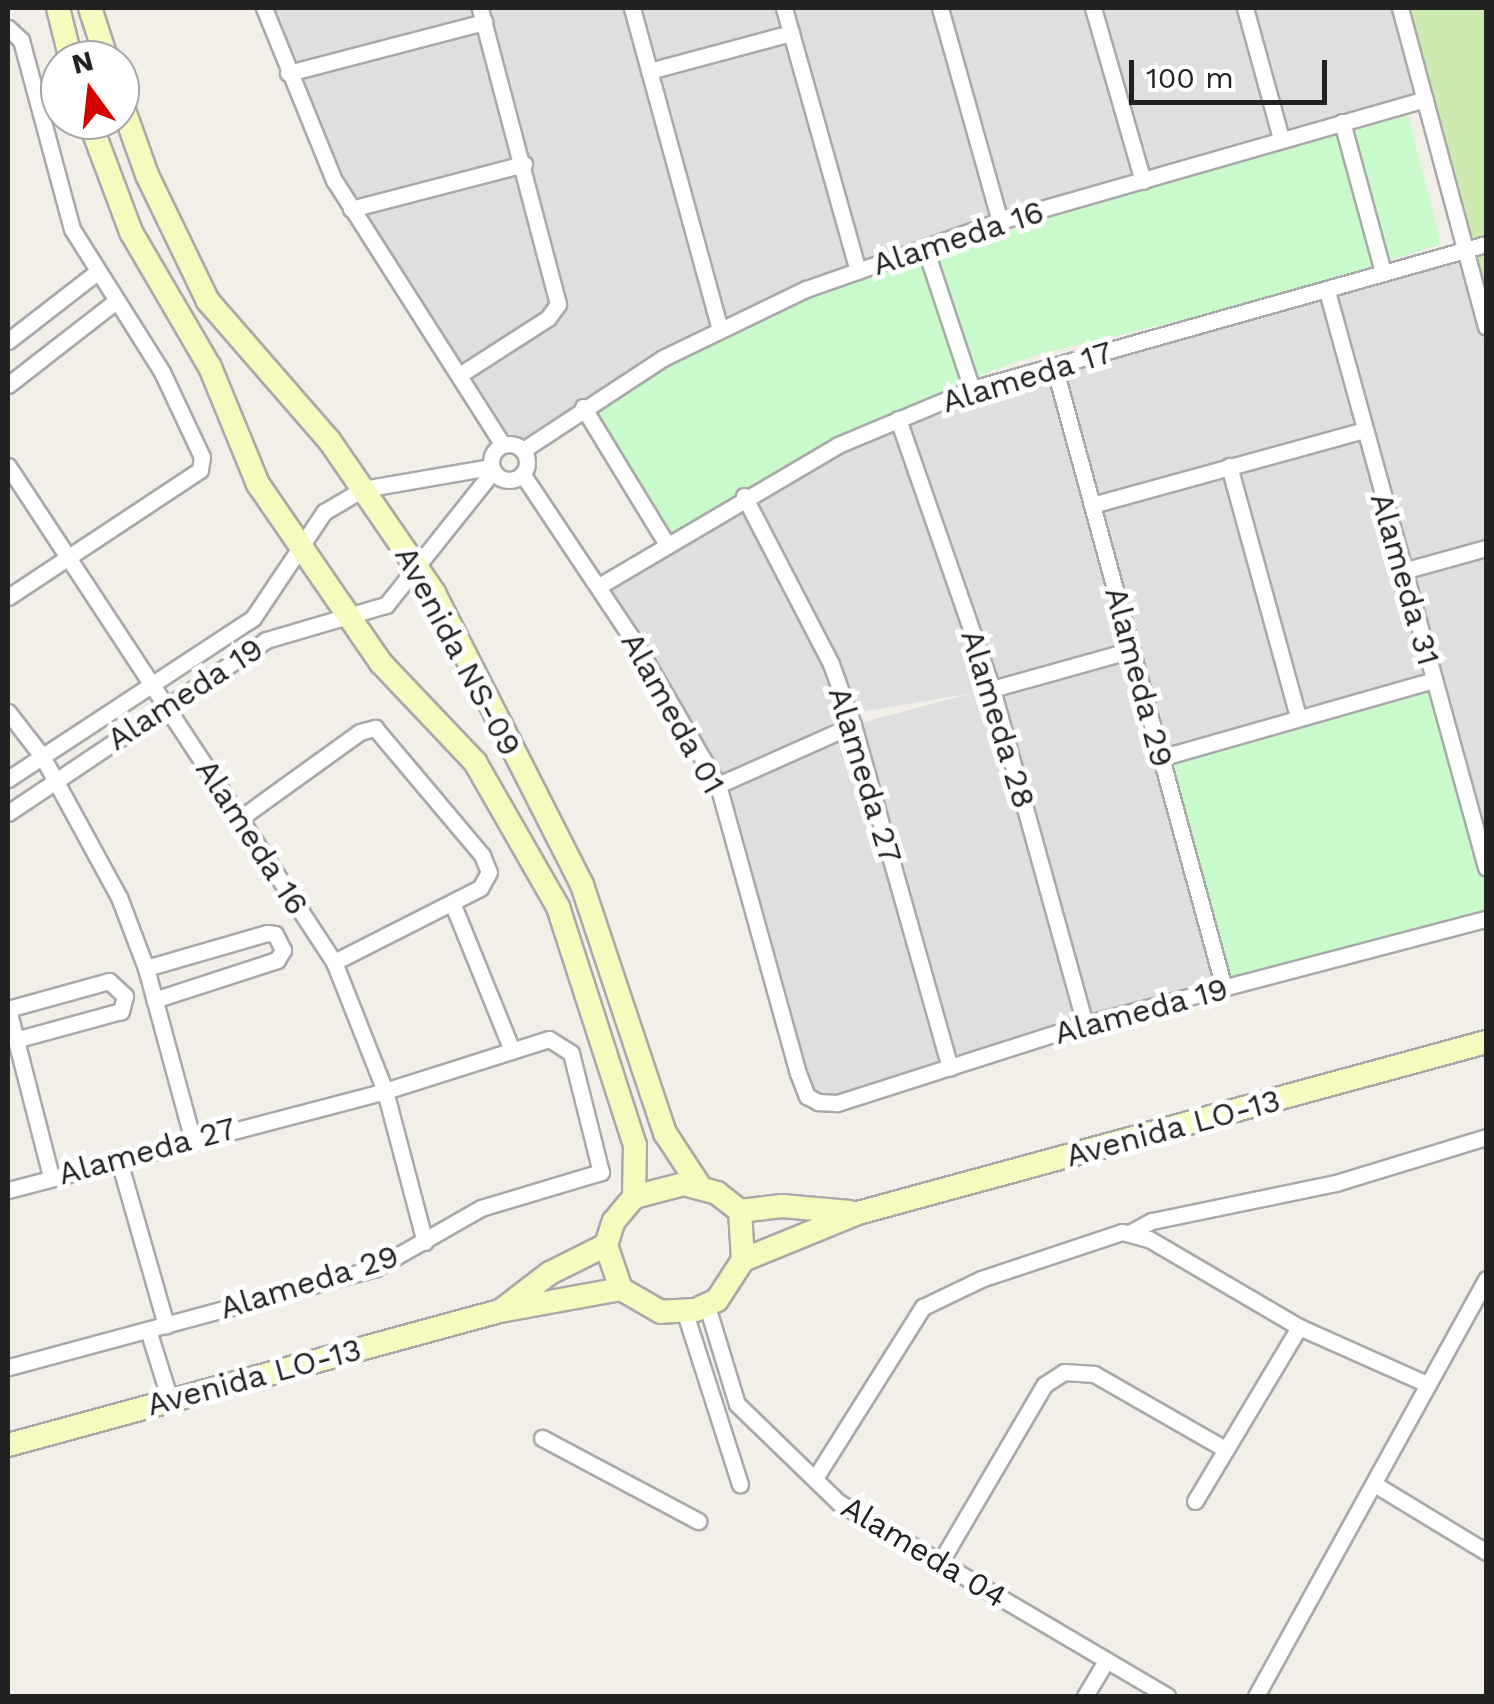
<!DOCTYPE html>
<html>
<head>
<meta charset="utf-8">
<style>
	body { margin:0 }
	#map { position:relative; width:1494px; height:1704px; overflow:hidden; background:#f2efe9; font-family:"Work Sans",sans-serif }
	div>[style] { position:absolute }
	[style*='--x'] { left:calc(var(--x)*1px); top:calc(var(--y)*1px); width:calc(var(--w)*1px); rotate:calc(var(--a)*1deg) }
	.residential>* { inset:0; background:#e0dfdf }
	.grass>* { inset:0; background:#cdebb0 }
	.park>* { inset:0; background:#c8facc }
	.roads { filter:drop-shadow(2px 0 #a9a9a9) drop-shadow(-2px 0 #a9a9a9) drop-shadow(0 2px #a9a9a9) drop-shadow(0 -2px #a9a9a9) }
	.street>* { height:15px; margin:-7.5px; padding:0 7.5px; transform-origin:7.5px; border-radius:7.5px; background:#fff }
	.street>.ring { margin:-7.5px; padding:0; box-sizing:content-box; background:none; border:15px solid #fff; border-radius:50% }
	.secondary>* { height:22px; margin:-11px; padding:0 11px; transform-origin:11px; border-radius:11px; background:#f7fabf }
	span { translate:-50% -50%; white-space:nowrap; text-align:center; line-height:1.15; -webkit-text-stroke:10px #fff; paint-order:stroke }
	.street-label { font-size:32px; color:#222 }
	.frame { position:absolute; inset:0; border:10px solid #222; pointer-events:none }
	.north { position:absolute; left:40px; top:40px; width:100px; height:100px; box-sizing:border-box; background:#fff; border:2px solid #a7a7a7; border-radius:50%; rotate:345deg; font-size:28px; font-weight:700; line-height:40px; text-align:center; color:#222 }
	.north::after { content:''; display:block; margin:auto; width:35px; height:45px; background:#d40000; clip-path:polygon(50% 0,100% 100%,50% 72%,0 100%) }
	.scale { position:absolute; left:1129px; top:60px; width:198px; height:45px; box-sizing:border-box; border:5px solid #222; border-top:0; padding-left:12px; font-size:30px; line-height:35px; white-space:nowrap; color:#222; -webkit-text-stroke:8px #fff; paint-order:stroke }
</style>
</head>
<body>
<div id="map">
	<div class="residential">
		<div style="clip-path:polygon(266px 8px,1400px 8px,1425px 99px,858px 271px,517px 446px,351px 209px)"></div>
		<div style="clip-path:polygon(evenodd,1465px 250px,1486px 327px,1486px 866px,1224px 988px,837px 1103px,804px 1089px,718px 785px,599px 586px,898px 419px,1465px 250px,973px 693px,853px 725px,736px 775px,849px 714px,973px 693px)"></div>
	</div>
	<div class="grass">
		<div style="clip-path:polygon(1399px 8px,1486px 8px,1486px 327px)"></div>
	</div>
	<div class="park">
		<div style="clip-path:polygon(1408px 115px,1441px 244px,1381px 263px,1383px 272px,1039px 354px,970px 379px,972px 389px,898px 419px,666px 543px,583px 407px,770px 304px,925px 248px,961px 351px,935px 255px,1342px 122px,1347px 133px)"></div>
		<div style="clip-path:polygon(1434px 680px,1486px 866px,1486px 919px,1224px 988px,1160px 758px)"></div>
	</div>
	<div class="roads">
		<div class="street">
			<div style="--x:264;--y:8;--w:186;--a:67.9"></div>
			<div style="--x:334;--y:180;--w:314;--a:57.5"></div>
			<div style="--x:632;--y:8;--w:331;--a:74.7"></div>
			<div style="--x:784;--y:8;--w:273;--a:74.3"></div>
			<div style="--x:940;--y:8;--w:221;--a:74.3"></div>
			<div style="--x:1093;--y:8;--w:180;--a:73.9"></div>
			<div style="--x:1245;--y:8;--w:136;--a:74.6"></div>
			<div style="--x:1400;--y:8;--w:330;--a:74.9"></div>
			<div style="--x:8;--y:28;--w:18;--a:43"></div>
			<div style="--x:21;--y:40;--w:196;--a:74.9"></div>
			<div style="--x:72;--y:229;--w:169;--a:57.8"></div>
			<div style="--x:162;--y:372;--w:94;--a:64.8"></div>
			<div style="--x:202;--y:457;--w:13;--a:99"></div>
			<div style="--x:200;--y:470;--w:230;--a:146.5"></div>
			<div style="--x:649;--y:71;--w:147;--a:-15"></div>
			<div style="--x:288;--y:73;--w:203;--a:-14.6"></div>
			<div style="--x:1342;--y:122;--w:156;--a:74.7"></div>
			<div style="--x:351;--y:209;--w:179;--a:-14.6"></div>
			<div style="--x:925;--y:248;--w:149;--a:71.6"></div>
			<div style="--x:1327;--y:291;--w:598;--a:74.57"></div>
			<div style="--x:8;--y:341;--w:113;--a:-37.8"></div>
			<div style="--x:1054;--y:366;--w:645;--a:74.71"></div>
			<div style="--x:461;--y:374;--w:103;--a:-32.8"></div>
			<div style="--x:548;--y:318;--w:17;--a:-54"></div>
			<div style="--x:558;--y:304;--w:306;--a:-104.8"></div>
			<div style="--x:8;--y:385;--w:137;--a:-37.9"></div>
			<div style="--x:583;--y:407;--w:159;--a:58.6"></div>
			<div style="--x:898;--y:419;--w:286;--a:70.8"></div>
			<div style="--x:992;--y:689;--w:348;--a:74.5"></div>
			<div class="ring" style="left:491px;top:444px;width:21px;height:21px"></div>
			<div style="--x:523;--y:450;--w:168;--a:-33.3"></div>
			<div style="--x:663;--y:358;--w:159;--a:-25.8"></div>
			<div style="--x:806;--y:289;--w:206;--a:-19.3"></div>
			<div style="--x:1000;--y:221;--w:442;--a:-16"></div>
			<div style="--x:8;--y:466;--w:594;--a:56.68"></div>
			<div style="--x:334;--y:962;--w:139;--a:68.4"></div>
			<div style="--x:385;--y:1091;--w:156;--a:75.2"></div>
			<div style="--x:1229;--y:466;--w:260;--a:74.6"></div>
			<div style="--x:523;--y:475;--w:206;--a:56.3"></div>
			<div style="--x:637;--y:646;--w:161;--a:59.8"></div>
			<div style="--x:718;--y:785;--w:299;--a:74.5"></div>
			<div style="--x:798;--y:1073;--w:25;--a:69"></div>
			<div style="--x:807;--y:1096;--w:13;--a:29"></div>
			<div style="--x:818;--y:1102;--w:19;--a:3"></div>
			<div style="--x:837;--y:1103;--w:260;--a:-17.7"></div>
			<div style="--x:1085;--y:1024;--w:415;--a:-14.7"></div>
			<div style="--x:744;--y:496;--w:189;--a:62.6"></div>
			<div style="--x:831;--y:664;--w:65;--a:70.2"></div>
			<div style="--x:853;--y:725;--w:356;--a:74.2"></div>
			<div style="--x:1092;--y:505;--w:282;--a:-15.4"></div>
			<div style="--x:1403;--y:571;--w:86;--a:-15.5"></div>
			<div style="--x:599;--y:586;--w:277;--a:-30.5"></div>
			<div style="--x:838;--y:445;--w:145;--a:-22.7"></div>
			<div style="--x:972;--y:389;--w:534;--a:-15.75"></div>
			<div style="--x:992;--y:689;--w:145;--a:-15.6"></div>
			<div style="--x:8;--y:712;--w:56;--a:52.3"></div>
			<div style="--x:42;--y:756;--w:161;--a:61.4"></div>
			<div style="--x:119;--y:897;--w:76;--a:69.2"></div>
			<div style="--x:146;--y:968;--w:175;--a:74.8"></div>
			<div style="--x:1160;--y:758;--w:285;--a:-15.9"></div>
			<div style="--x:8;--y:779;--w:293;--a:-33.3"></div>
			<div style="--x:253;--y:618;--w:128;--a:-56.2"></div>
			<div style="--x:324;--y:512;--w:45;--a:-30.5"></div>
			<div style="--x:363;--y:489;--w:130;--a:-9.8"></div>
			<div style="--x:718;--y:785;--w:148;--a:-24"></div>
			<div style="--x:8;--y:813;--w:311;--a:-33.8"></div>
			<div style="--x:266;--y:640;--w:125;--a:-16.3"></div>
			<div style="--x:386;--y:605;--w:171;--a:-51.4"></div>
			<div style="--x:242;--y:817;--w:145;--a:-35.8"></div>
			<div style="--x:360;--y:732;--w:16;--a:-15"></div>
			<div style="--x:375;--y:728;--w:166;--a:49.9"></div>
			<div style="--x:482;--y:855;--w:18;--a:68"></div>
			<div style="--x:489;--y:872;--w:18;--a:119"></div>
			<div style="--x:480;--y:888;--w:164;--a:153.1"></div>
			<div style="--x:453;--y:905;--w:157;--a:67.9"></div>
			<div style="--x:146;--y:968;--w:126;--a:-16.1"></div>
			<div style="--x:267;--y:933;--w:8;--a:7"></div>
			<div style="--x:275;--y:934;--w:18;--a:63"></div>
			<div style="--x:283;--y:950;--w:12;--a:121"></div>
			<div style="--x:277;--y:960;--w:129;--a:162"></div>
			<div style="--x:8;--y:1009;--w:105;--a:-15.5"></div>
			<div style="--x:109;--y:981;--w:22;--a:43"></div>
			<div style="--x:125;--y:996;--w:16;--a:105"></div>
			<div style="--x:121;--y:1011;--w:110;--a:164.7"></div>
			<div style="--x:8;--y:1009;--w:172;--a:75.6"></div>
			<div style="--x:119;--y:1161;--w:171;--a:74"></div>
			<div style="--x:8;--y:1190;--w:390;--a:-14.7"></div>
			<div style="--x:385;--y:1091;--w:172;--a:-17.6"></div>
			<div style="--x:549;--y:1039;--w:26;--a:32"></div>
			<div style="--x:571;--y:1053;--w:123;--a:75.9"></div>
			<div style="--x:601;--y:1172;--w:125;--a:163.3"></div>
			<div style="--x:481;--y:1208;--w:121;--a:150.3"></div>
			<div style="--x:376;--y:1268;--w:381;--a:164.9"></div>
			<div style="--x:1131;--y:1232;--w:24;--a:-28"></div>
			<div style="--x:1152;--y:1221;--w:188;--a:-11.7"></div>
			<div style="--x:1336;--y:1183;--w:157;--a:-17"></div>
			<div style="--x:707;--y:1306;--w:102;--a:73"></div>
			<div style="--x:737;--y:1404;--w:141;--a:44.1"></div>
			<div style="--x:838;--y:1502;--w:382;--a:30.5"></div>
			<div style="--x:685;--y:1313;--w:180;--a:72.2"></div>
			<div style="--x:149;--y:1333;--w:70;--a:72.6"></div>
			<div style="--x:542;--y:1438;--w:177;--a:28"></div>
			<div style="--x:817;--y:1475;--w:199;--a:-57.8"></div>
			<div style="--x:923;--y:1307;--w:64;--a:-25.8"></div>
			<div style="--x:981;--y:1279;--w:149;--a:-18.4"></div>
			<div style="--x:1122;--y:1232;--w:28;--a:15"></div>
			<div style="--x:1149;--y:1239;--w:174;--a:30.4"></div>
			<div style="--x:1299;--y:1327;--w:140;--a:24"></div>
			<div style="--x:1376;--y:1485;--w:129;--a:31.3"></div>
			<div style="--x:1195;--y:1501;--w:203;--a:-59.1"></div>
			<div style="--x:938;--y:1566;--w:210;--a:-59.6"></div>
			<div style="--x:1044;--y:1385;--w:24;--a:-33"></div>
			<div style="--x:1064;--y:1372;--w:30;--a:4"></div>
			<div style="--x:1094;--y:1374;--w:151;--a:29.8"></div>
			<div style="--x:1085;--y:1696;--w:41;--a:-59"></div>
			<div style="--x:1256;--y:1696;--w:476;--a:-61.1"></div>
		</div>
		<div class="secondary">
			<div style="--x:58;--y:8;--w:54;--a:76"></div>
			<div style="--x:90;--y:8;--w:55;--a:71.9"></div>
			<div style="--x:120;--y:99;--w:81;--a:70.4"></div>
			<div style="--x:147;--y:175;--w:140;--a:64.2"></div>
			<div style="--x:208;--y:301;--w:184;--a:49"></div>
			<div style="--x:329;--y:440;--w:186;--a:55.5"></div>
			<div style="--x:434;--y:593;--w:327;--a:63.1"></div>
			<div style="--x:582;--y:885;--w:262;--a:71.5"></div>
			<div style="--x:665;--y:1133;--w:66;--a:56.8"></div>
			<div style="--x:89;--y:120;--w:120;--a:69.4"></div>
			<div style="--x:131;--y:232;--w:156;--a:59.7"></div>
			<div style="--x:210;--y:367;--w:126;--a:67.7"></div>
			<div style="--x:258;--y:484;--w:217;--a:55.5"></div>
			<div style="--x:381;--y:663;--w:137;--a:46.5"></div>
			<div style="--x:475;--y:762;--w:167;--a:60.2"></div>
			<div style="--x:558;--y:907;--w:250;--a:72.1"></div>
			<div style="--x:635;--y:1145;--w:52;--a:91.1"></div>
			<div style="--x:684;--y:1184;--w:34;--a:15"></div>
			<div style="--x:717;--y:1193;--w:29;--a:38"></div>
			<div style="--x:740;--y:1211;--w:49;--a:86.5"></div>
			<div style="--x:743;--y:1260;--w:48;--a:123"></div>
			<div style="--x:717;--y:1300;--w:23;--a:155"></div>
			<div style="--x:696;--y:1310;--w:35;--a:177"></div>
			<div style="--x:661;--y:1312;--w:46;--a:-150.1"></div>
			<div style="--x:621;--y:1289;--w:46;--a:-108.8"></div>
			<div style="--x:606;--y:1245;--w:25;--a:-72"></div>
			<div style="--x:614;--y:1221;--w:31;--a:-50"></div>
			<div style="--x:634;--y:1197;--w:52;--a:-14.6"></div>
			<div style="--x:740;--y:1211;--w:42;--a:-6.8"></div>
			<div style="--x:782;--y:1206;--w:68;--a:5"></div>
			<div style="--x:743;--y:1260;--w:124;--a:-22.2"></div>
			<div style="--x:858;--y:1213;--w:651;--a:-15.23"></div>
			<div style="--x:503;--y:1309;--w:59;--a:-37.5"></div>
			<div style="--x:550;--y:1273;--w:63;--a:-26.6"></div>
			<div style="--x:8;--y:1445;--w:510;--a:-15.24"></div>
			<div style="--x:500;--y:1311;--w:123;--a:-10.3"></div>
		</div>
	</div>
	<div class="street-label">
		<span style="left:958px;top:238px;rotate:-18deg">Alameda 16</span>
		<span style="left:1027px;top:377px;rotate:-17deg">Alameda 17</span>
		<span style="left:1405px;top:579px;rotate:74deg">Alameda 31</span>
		<span style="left:458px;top:651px;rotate:62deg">Avenida NS-09</span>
		<span style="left:1139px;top:677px;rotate:75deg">Alameda 29</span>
		<span style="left:185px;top:694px;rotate:-33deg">Alameda 19</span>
		<span style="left:673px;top:713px;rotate:61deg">Alameda 01</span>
		<span style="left:998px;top:719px;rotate:73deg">Alameda 28</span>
		<span style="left:865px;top:775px;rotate:73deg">Alameda 27</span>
		<span style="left:252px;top:837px;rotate:57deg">Alameda 16</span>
		<span style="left:1141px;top:1011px;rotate:-15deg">Alameda 19</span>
		<span style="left:1173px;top:1128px;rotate:-15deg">Avenida LO-13</span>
		<span style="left:147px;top:1151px;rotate:-15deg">Alameda 27</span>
		<span style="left:309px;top:1282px;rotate:-17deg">Alameda 29</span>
		<span style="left:254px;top:1377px;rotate:-15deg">Avenida LO-13</span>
		<span style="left:924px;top:1552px;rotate:31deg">Alameda 04</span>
	</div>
	<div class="frame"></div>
	<div class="north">N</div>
	<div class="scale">100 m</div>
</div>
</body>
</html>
